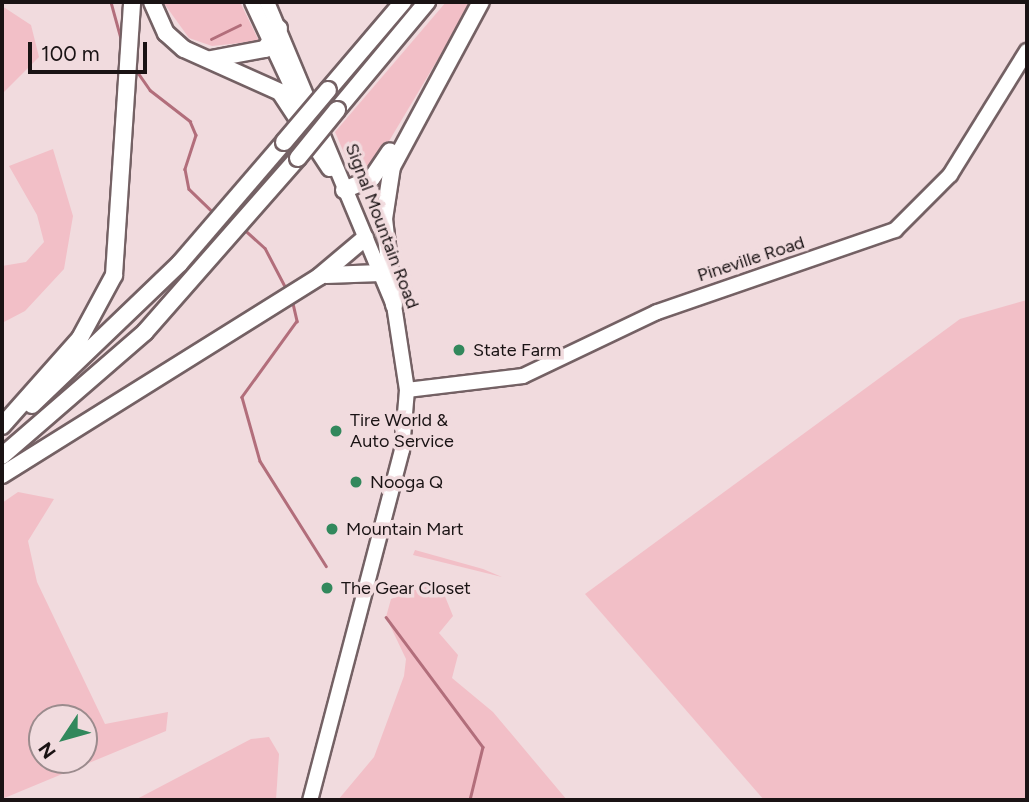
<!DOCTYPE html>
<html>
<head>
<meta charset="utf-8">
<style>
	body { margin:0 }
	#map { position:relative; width:1029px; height:802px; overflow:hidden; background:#f1dbde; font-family:Figtree,sans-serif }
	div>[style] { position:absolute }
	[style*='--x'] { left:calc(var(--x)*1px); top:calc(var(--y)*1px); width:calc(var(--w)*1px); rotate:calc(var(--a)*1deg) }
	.green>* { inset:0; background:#f2bfc7 }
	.stream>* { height:2.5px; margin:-1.25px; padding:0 1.25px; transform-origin:1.25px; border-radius:1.25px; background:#b26e7b }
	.roads { filter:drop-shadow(2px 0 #746164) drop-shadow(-2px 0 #746164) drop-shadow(0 2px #746164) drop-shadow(0 -2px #746164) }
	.major>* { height:14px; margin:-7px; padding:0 7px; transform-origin:7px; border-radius:7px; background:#fff }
	.highway>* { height:16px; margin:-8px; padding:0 8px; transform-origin:8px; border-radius:8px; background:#fff }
	.bridges { filter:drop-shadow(2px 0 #746164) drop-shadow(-2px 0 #746164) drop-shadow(0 2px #746164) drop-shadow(0 -2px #746164) }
	.highway-bridge>* { height:16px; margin:-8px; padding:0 8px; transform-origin:8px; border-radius:8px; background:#fff }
	.dots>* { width:19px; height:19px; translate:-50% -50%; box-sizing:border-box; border:4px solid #f1dbde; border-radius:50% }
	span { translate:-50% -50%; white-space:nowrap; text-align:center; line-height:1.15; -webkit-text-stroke:7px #f1dbde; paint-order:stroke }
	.street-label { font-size:18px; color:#1a1314 }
	.poi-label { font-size:18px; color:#1a1314 }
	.left { translate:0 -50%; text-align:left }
	.frame { position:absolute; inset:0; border:4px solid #1a1314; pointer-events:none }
	.north { position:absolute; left:28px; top:704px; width:70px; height:70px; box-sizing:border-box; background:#f1dbde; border:2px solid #9b8b8d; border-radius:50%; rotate:234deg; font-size:19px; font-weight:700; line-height:28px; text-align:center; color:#1a1314 }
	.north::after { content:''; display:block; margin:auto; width:24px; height:32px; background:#32885c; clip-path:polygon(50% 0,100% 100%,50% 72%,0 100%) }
	.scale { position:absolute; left:28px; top:42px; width:119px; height:32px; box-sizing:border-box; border:4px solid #1a1314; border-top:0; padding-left:9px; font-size:21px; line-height:24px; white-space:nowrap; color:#1a1314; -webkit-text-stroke:5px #f1dbde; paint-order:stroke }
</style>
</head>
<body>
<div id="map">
	<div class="green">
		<div style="clip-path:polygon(163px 2px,240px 2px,259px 41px,212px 46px,189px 38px)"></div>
		<div style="clip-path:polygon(446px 2px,472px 2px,370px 173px,357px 183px,335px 132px)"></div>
		<div style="clip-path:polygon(2px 6px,31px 25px,39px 57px,2px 94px)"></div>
		<div style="clip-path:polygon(53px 149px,73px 216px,64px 269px,25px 311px,2px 323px,2px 266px,26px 262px,44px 242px,37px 215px,9px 166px)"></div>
		<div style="clip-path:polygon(1027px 300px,1027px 800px,764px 800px,585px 594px,960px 319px)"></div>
		<div style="clip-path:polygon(evenodd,18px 492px,54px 499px,28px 541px,37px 582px,105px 724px,168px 712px,166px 731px,2px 799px,2px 503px,18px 492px,84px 718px,84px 760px,42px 760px,42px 718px,84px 718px)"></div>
		<div style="clip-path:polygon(415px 550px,483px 569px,502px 577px,413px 555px)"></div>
		<div style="clip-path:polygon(425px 586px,444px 594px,453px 616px,439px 633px,458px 655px,452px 678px,493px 712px,567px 800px,338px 800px,374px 757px,404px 676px,406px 659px,386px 617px,391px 599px)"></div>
		<div style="clip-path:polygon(269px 737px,279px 754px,276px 800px,135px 800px,251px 739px)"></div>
	</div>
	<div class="stream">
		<div style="--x:111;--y:2;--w:41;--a:74.6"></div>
		<div style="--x:211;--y:39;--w:32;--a:-26"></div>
		<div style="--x:134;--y:67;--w:28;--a:55"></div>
		<div style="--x:150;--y:90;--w:51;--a:37.8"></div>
		<div style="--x:190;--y:121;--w:15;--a:67"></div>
		<div style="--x:196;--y:135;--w:36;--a:108"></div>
		<div style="--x:185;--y:169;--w:20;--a:79"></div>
		<div style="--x:189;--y:189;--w:30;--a:44"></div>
		<div style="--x:246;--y:231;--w:25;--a:42"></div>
		<div style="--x:265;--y:248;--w:47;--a:62.4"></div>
		<div style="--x:292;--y:299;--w:23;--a:77"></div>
		<div style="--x:297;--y:321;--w:94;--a:125.9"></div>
		<div style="--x:242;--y:397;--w:66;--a:74.3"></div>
		<div style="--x:260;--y:461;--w:124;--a:57.8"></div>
		<div style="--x:386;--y:617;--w:162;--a:53.3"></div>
		<div style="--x:483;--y:747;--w:55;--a:103.8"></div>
	</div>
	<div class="roads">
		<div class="major">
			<div style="--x:252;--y:2;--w:135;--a:65"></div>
			<div style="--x:267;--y:2;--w:329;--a:67.3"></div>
			<div style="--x:394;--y:305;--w:86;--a:81.3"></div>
			<div style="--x:407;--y:390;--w:60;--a:94.8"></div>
			<div style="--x:402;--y:450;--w:362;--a:104.7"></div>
			<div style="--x:407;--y:390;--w:117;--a:-6.9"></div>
			<div style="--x:523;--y:376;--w:148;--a:-25.5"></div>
			<div style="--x:657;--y:312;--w:252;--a:-19"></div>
			<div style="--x:895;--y:230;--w:78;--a:-45"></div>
			<div style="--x:950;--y:175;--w:146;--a:-58.2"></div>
		</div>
		<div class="highway">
			<div style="--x:152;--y:2;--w:34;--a:66"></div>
			<div style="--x:166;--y:33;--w:24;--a:42"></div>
			<div style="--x:184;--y:49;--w:105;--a:24.1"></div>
			<div style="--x:280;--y:92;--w:91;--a:56.7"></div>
			<div style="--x:211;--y:59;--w:55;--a:-10.5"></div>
			<div style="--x:265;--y:49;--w:25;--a:-56"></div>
			<div style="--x:328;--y:90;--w:116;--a:-49.6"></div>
			<div style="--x:337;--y:110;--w:141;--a:-50.2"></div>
			<div style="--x:344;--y:190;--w:30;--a:-23"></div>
			<div style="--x:372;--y:178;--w:32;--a:-56"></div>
			<div style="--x:326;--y:275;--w:55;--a:-2.1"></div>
			<div style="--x:394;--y:305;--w:87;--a:-96.6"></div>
			<div style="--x:384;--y:219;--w:53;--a:-81.3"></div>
			<div style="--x:392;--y:167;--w:187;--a:-61.7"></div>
			<div style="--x:32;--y:405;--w:205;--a:-43.8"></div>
			<div style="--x:180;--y:263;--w:160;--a:-49.3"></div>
			<div style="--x:2;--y:426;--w:118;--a:-48.4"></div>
			<div style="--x:80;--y:338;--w:72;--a:-61.6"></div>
			<div style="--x:114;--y:275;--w:274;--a:-86.2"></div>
			<div style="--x:2;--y:456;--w:189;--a:-40.9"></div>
			<div style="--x:145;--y:332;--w:232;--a:-48.7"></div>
			<div style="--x:2;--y:475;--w:375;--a:-32"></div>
			<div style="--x:320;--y:276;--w:59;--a:-40.2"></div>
		</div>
	</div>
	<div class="bridges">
		<div class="highway-bridge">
			<div style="--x:284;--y:142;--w:68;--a:-49.8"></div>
			<div style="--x:298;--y:158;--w:62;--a:-50.9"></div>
		</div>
	</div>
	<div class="dots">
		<div style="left:459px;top:350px;background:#32885c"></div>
		<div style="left:336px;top:431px;background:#32885c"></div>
		<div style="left:356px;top:482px;background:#32885c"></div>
		<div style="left:332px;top:529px;background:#32885c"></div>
		<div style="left:327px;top:588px;background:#32885c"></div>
	</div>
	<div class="street-label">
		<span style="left:382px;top:226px;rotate:69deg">Signal Mountain Road</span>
		<span style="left:751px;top:259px;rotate:-18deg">Pineville Road</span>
	</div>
	<div class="poi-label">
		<span class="left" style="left:473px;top:350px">State Farm</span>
		<span class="left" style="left:350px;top:431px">Tire World &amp;<br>Auto Service</span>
		<span class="left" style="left:370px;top:482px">Nooga Q</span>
		<span class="left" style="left:346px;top:529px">Mountain Mart</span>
		<span class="left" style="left:341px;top:588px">The Gear Closet</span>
	</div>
	<div class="frame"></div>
	<div class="north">N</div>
	<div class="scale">100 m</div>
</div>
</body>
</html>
